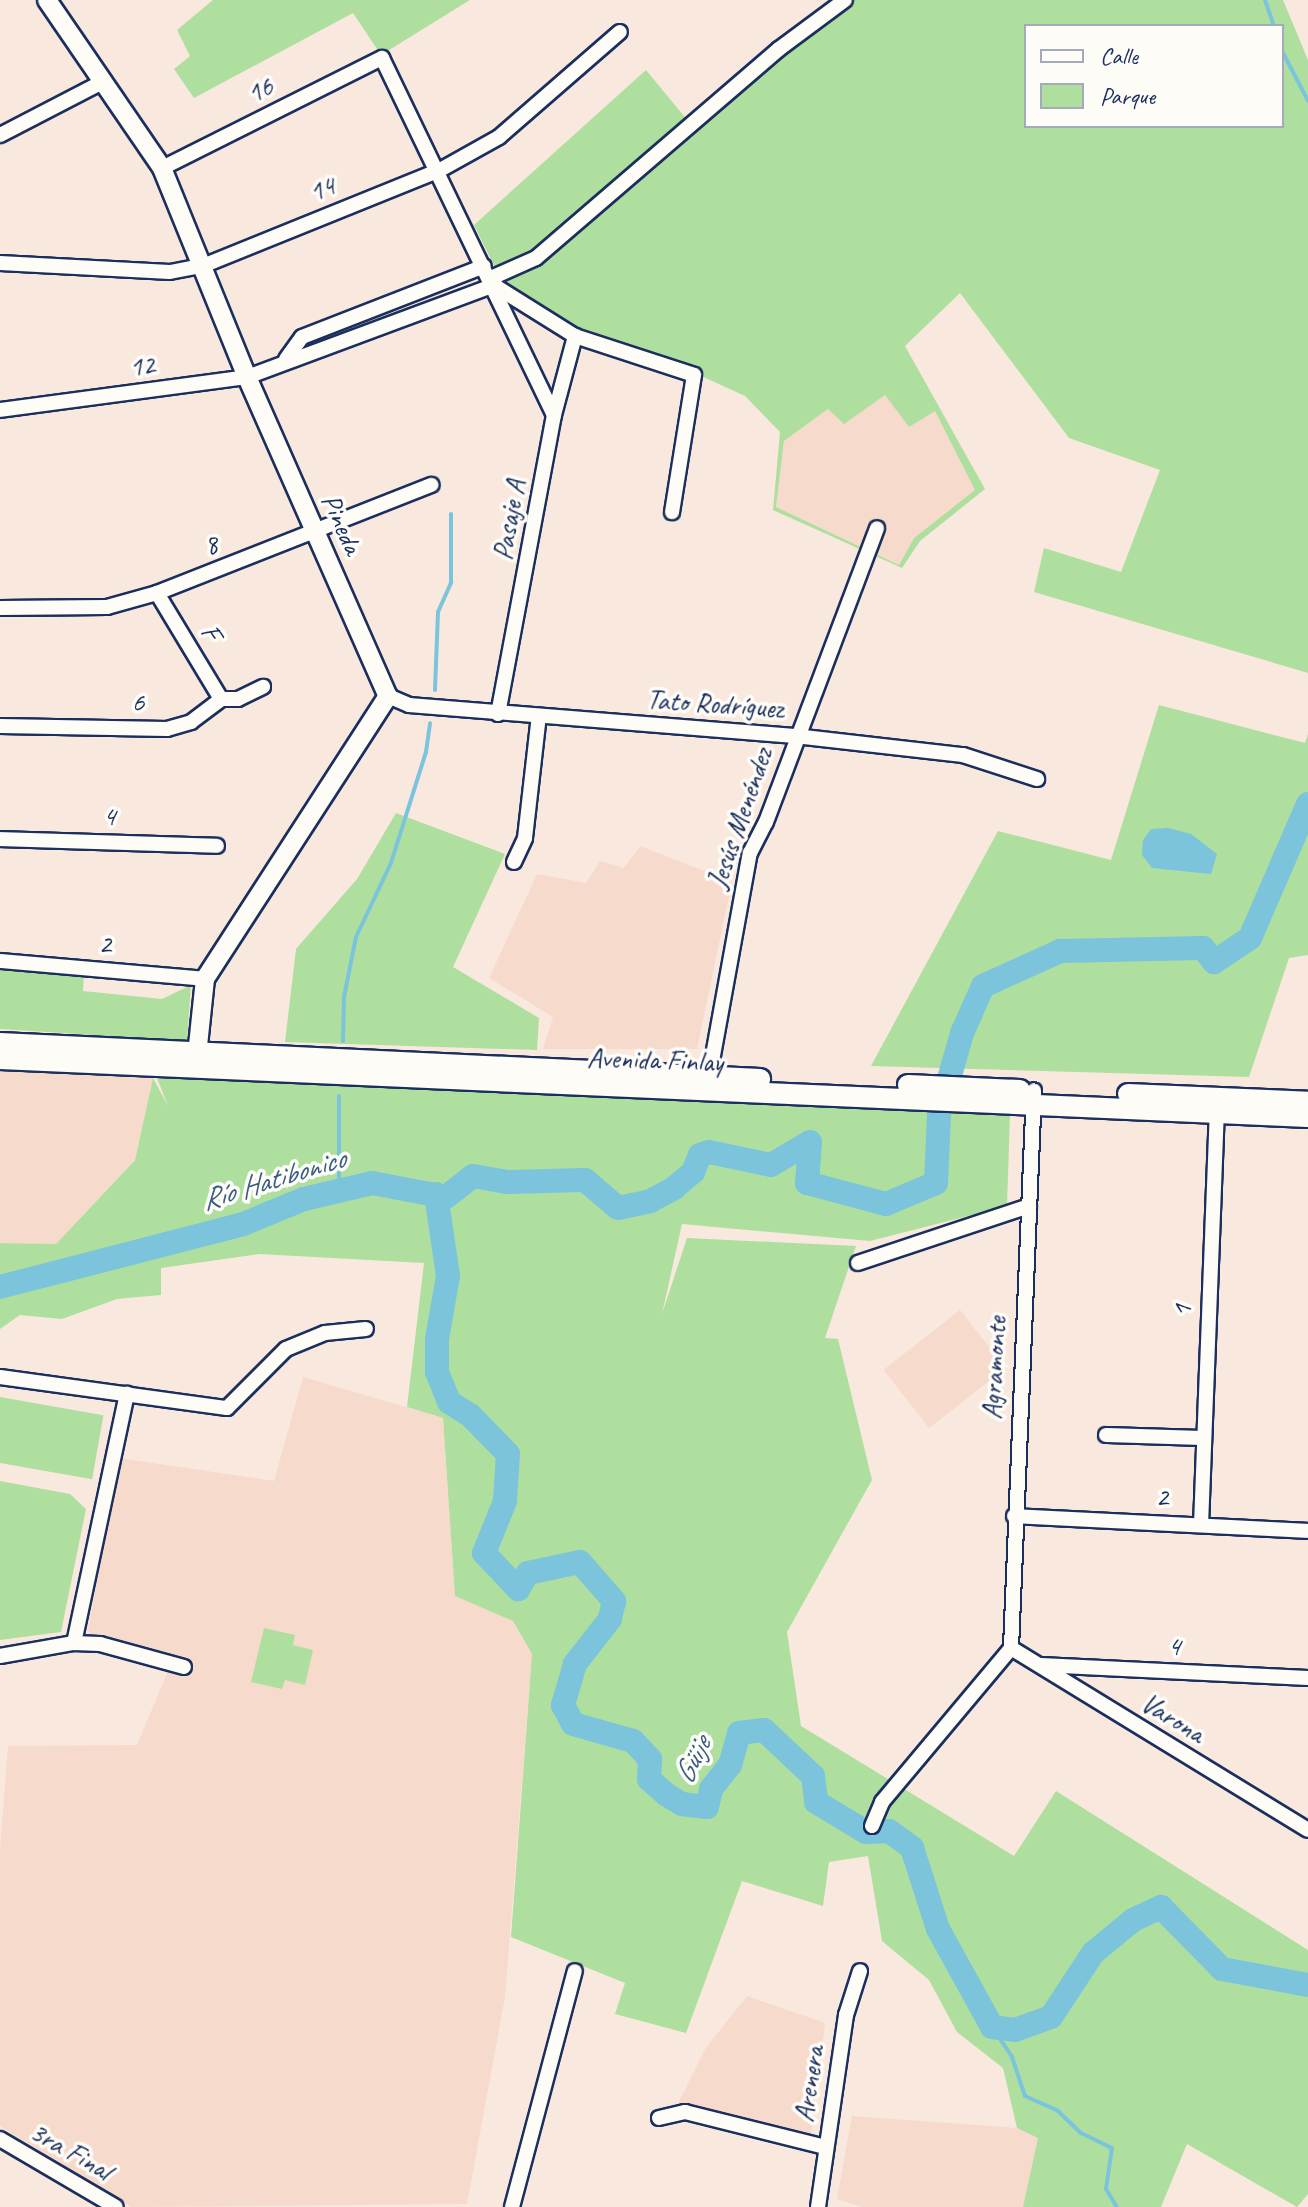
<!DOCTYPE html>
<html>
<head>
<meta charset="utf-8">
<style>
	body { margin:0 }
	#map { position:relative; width:1308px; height:2207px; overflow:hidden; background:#f9e8de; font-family:Caveat,sans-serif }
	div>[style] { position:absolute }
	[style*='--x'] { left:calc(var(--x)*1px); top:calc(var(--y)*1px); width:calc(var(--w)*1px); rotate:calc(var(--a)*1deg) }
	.built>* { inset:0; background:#f6dacc; transform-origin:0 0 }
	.green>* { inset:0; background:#afdf9e; transform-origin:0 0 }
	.water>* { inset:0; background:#7bc4db }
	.stream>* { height:4px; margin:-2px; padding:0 2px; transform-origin:2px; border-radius:2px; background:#7bc4db }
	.river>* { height:24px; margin:-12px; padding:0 12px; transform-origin:12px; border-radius:12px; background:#7bc4db }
	.roads { filter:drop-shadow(2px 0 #1b2f5e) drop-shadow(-2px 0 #1b2f5e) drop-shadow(0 2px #1b2f5e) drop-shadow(0 -2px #1b2f5e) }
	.street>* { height:14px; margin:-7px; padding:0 7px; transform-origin:7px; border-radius:7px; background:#fdfcf7 }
	.secondary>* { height:18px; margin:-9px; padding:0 9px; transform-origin:9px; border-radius:9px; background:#fdfcf7 }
	.primary>* { height:20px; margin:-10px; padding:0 10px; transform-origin:10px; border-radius:10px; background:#fdfcf7 }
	span { translate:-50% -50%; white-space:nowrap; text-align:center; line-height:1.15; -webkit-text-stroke:7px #fdfcf7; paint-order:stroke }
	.street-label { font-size:28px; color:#1b2f5e }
	.water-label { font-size:30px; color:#385c84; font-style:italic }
	.legend { position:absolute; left:1024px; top:24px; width:260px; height:104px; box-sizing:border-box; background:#fdfcf7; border:2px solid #a3aaba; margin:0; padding:10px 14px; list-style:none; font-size:24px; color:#1b2f5e }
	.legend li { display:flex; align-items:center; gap:16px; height:40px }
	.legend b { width:40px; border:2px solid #a3aaba }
</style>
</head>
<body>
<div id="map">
	<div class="built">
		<div style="clip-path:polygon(885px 395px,935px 410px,976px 490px,914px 538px,899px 565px,776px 507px,784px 441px,828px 409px,844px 423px)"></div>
		<div style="clip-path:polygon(640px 846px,732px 882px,697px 1049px,543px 1049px,553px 1017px,489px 978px,537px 874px,586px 883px,600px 861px,624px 868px)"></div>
		<div style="clip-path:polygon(0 1070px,153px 1078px,135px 1159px,56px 1244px,0 1243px)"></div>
		<div style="left:960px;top:1310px;width:74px;height:97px;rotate:52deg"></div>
		<div style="clip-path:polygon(303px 1377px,443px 1418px,455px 1596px,513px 1621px,532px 1654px,505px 1997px,467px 2204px,131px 2207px,0 2126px,0 1850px,8px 1746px,137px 1745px,171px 1664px,100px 1644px,88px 1631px,119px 1458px,274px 1481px)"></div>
		<div style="clip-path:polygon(747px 1996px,825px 2023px,810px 2141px,678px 2104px,705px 2049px)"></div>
		<div style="clip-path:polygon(852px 2116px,1017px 2128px,1039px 2138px,1023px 2207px,861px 2207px,837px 2199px)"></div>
	</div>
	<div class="green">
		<div style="clip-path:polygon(213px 0,470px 0,381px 55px,353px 13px,194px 98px,174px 69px,190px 56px,177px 30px)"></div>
		<div style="clip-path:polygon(evenodd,850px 0,1283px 0,1308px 60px,1308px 673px,1034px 592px,1044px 548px,1121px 572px,1160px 470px,1069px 438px,960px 293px,905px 346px,985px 489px,920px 541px,902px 568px,773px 510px,780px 432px,745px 396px,686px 369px,584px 340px,507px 292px,474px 225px,646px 70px,693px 127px,850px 0,1026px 26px,1282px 26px,1282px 126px,1026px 126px,1026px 26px,850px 0,885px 395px,909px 427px,935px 411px,975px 490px,914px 538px,899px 565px,776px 507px,784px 441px,828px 409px,844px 424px,885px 395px)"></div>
		<div style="clip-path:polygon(1159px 705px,1305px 743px,1308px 734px,1308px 955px,1289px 958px,1249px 1077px,871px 1066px,998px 831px,1111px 860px)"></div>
		<div style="clip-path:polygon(396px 813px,505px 854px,453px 967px,539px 1018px,537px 1050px,285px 1042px,296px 949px,357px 879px)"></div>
		<div style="clip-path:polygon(0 964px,84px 971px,83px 991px,162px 999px,191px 985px,187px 1041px,0 1029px)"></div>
		<div style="clip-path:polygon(153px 1078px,168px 1106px,157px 1078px,1010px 1115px,1007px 1206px,870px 1241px,682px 1224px,662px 1314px,687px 1238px,856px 1246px,825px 1338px,838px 1339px,872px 1480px,787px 1632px,801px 1726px,1014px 1856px,1056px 1791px,1308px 1950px,1308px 2194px,1297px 2207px,1187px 2144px,1161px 2207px,1023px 2207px,1038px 2138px,1017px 2128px,1003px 2068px,957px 2032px,929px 1980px,882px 1941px,868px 1856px,829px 1862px,823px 1906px,742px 1881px,686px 2033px,615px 2014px,625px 1983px,511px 1937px,532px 1654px,513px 1621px,455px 1596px,443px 1418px,407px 1407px,424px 1263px,259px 1254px,161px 1268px,161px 1295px,117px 1299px,62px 1319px,20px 1315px,0 1329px,0 1243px,56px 1244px,135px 1160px)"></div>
		<div style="left:0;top:1397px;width:105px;height:65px;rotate:10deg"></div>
		<div style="clip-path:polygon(0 1481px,70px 1494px,86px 1509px,61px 1632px,0 1640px)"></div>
		<div style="clip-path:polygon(264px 1628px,295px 1635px,293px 1645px,313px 1650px,305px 1685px,285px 1680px,282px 1689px,251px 1682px)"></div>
	</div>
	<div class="water">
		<div style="clip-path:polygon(1168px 828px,1191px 834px,1217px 854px,1211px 874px,1152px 868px,1142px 855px,1143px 840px,1151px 829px)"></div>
	</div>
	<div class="stream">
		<div style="--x:1265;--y:0;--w:28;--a:71"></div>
		<div style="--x:1282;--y:51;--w:56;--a:62.5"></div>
		<div style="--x:435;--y:690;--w:78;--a:-87.8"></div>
		<div style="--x:438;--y:612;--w:32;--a:-66"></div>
		<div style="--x:451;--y:583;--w:69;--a:-90"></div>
		<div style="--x:343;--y:1041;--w:44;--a:-88.7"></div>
		<div style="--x:344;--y:997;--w:61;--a:-78.7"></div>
		<div style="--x:356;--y:937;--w:82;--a:-64.7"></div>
		<div style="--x:391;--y:863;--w:116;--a:-72.5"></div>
		<div style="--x:426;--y:752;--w:29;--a:-82"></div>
		<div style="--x:339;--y:1096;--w:95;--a:90"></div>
		<div style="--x:992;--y:2027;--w:36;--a:56"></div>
		<div style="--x:1012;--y:2057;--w:41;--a:71.6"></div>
		<div style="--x:1025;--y:2096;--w:36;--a:24"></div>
		<div style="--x:1058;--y:2111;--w:32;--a:44"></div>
		<div style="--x:1081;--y:2133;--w:34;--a:26"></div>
		<div style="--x:1112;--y:2148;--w:41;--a:98.3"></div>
		<div style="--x:1106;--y:2189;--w:21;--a:59"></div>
	</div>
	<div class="river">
		<div style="--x:436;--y:1194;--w:83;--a:81.7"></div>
		<div style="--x:448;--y:1276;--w:64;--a:99.9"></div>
		<div style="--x:437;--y:1339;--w:33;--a:90"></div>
		<div style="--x:437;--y:1372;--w:32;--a:68"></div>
		<div style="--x:449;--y:1402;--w:25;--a:32"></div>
		<div style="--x:470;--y:1415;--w:54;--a:45.7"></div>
		<div style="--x:508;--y:1454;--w:47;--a:93.7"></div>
		<div style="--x:505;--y:1501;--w:56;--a:112"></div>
		<div style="--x:484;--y:1553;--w:50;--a:46.6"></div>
		<div style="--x:518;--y:1589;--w:19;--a:-58"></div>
		<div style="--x:528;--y:1573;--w:53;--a:-11.9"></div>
		<div style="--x:580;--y:1562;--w:52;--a:48.9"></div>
		<div style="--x:614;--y:1601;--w:18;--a:103"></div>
		<div style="--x:610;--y:1619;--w:57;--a:127.9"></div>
		<div style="--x:575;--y:1664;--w:43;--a:106.3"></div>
		<div style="--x:563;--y:1705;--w:21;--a:62"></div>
		<div style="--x:573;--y:1724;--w:62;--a:15.8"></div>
		<div style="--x:633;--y:1741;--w:25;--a:47"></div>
		<div style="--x:650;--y:1759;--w:20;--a:93"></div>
		<div style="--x:649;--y:1779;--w:24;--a:42"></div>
		<div style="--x:667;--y:1795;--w:17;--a:31"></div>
		<div style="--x:682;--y:1804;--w:25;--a:7"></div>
		<div style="--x:707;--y:1807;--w:18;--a:-77"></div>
		<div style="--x:711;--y:1789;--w:31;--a:-52"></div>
		<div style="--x:730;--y:1765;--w:33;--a:-74"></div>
		<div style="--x:739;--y:1733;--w:25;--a:-7"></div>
		<div style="--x:764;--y:1730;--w:67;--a:43.2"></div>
		<div style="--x:813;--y:1776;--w:26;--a:83"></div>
		<div style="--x:816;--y:1802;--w:58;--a:31"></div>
		<div style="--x:866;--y:1832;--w:23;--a:-2"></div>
		<div style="--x:889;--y:1831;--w:29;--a:36"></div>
		<div style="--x:912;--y:1848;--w:85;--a:72.2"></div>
		<div style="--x:938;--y:1929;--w:112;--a:61.1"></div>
		<div style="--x:992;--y:2027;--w:23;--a:7"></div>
		<div style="--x:1015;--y:2030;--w:38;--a:-20"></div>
		<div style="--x:1051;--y:2017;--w:77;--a:-56.7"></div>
		<div style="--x:1093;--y:1953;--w:52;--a:-39.5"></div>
		<div style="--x:1133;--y:1920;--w:31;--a:-25"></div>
		<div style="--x:1161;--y:1907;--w:87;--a:45.5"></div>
		<div style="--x:1222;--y:1969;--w:87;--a:10.5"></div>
		<div style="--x:0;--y:1287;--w:251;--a:-14.5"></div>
		<div style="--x:243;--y:1224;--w:66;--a:-22.3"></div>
		<div style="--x:304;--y:1199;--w:70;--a:-13.2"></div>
		<div style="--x:372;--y:1183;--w:75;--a:10.7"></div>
		<div style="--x:446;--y:1197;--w:34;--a:-38"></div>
		<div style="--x:473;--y:1176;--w:35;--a:10"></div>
		<div style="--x:507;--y:1182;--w:78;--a:-1.5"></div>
		<div style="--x:585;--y:1180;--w:43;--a:40.3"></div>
		<div style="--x:618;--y:1208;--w:33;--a:-12"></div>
		<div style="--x:650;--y:1201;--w:27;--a:-28"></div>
		<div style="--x:674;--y:1188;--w:25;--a:-40"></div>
		<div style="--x:693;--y:1172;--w:18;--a:-68"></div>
		<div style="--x:700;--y:1155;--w:9;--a:-18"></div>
		<div style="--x:709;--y:1152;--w:63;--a:11.8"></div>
		<div style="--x:771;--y:1165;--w:45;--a:-30.5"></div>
		<div style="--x:810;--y:1142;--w:41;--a:94.2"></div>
		<div style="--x:807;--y:1183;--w:82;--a:14.9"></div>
		<div style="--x:886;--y:1204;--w:54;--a:-22.8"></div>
		<div style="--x:936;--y:1183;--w:69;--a:-87.5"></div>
		<div style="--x:939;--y:1114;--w:84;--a:-74.1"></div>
		<div style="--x:962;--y:1033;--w:51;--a:-65.9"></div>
		<div style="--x:983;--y:986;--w:85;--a:-24.4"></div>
		<div style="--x:1060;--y:951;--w:143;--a:-1.2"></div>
		<div style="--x:1203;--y:948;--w:18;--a:52"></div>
		<div style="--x:1214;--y:962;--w:43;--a:-33.7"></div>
		<div style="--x:1250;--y:938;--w:146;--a:-66.6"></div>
	</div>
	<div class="roads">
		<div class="street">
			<div style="--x:0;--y:135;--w:117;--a:-27.4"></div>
			<div style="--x:162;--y:168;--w:246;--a:-26.6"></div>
			<div style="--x:382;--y:58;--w:396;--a:64.3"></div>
			<div style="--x:0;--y:263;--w:170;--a:3"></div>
			<div style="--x:170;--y:272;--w:36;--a:-11"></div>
			<div style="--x:205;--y:265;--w:253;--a:-22"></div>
			<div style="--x:440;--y:170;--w:68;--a:-29.2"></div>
			<div style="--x:499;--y:137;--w:160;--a:-41"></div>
			<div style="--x:491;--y:278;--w:49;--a:-24"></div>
			<div style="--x:536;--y:258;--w:321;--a:-40.7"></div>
			<div style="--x:779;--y:49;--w:82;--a:-36.6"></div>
			<div style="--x:495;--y:286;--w:94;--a:32"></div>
			<div style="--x:575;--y:336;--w:125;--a:18.1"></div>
			<div style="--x:694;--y:375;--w:139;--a:99.1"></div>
			<div style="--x:286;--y:359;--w:27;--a:-54"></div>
			<div style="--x:302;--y:337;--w:195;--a:-21.3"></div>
			<div style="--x:0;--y:410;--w:249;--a:-7.6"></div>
			<div style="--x:247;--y:377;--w:265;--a:-20.4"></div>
			<div style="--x:157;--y:593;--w:124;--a:58.9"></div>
			<div style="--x:0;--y:608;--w:107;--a:-0.5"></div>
			<div style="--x:107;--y:607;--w:52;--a:-15.6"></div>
			<div style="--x:157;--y:593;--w:295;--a:-21.5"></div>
			<div style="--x:388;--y:696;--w:23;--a:23"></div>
			<div style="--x:409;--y:705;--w:387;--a:4.6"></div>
			<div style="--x:795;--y:736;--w:169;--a:6.5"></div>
			<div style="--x:963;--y:755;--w:78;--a:18"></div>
			<div style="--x:498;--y:714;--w:304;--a:-79.4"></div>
			<div style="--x:554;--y:415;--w:82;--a:-75.1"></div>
			<div style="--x:0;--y:726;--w:167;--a:1"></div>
			<div style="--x:167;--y:729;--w:25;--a:-16"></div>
			<div style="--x:191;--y:722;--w:38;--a:-37"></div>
			<div style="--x:221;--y:699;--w:17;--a:0"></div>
			<div style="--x:238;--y:699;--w:28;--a:-26"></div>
			<div style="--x:0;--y:839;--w:217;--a:1.8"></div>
			<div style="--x:514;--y:862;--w:26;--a:-65"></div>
			<div style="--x:525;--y:838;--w:123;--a:-83.5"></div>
			<div style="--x:0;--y:961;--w:206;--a:5"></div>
			<div style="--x:708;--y:1083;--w:234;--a:-79.7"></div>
			<div style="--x:750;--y:853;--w:35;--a:-63"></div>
			<div style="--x:766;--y:822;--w:314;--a:-69.3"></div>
			<div style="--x:858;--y:1263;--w:180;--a:-18.4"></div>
			<div style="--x:0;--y:1377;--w:229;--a:7.8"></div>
			<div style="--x:227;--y:1408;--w:83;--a:-45"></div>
			<div style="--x:286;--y:1349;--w:42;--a:-22.3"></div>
			<div style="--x:325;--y:1333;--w:41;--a:-5.6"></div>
			<div style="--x:1106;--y:1435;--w:97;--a:1.8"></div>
			<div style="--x:1014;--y:1516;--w:294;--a:2.9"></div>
			<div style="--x:1201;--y:1525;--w:419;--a:-87.8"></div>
			<div style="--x:74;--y:1643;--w:255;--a:-78"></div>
			<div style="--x:1011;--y:1648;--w:558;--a:-87.64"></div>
			<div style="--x:1011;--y:1648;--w:348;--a:31.5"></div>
			<div style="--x:0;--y:1656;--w:75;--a:-10"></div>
			<div style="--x:74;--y:1643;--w:26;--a:2"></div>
			<div style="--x:100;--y:1644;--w:87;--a:15.3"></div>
			<div style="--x:1041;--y:1665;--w:267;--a:2.8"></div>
			<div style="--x:872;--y:1826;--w:26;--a:-67"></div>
			<div style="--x:882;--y:1802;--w:201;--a:-50"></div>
			<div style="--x:659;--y:2118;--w:27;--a:-13"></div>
			<div style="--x:685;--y:2112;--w:144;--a:14"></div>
			<div style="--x:0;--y:2139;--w:134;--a:30.4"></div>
			<div style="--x:512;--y:2207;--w:244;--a:-75.1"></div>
			<div style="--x:818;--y:2207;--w:194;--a:-81.7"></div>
			<div style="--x:846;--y:2015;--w:46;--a:-72.3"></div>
		</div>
		<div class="secondary">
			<div style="--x:47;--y:0;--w:204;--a:55.6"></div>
			<div style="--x:162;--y:168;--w:226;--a:67.9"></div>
			<div style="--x:247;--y:377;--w:349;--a:66.2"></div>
			<div style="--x:388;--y:696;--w:337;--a:122.9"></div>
			<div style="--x:205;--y:979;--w:86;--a:96"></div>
		</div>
		<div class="primary">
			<div style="--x:0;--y:1043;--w:761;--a:2.71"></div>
			<div style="--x:0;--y:1059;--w:1309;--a:2.54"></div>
			<div style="--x:908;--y:1085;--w:112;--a:2.6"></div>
			<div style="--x:1128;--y:1094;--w:180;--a:2.5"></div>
		</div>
	</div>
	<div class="street-label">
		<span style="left:260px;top:90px;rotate:-27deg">16</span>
		<span style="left:322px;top:189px;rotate:-22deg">14</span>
		<span style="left:142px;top:366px;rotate:-7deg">12</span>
		<span style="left:509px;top:520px;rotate:-80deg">Pasaje A</span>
		<span style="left:342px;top:524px;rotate:66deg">Pineda</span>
		<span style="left:211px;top:545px;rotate:-20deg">8</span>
		<span style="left:211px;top:632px;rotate:59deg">F</span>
		<span style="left:138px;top:702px;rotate:1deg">6</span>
		<span style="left:715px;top:704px;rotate:4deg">Tato Rodríguez</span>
		<span style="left:109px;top:816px;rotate:2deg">4</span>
		<span style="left:740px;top:818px;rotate:-71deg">Jesús Menéndez</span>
		<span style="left:105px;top:944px;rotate:5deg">2</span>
		<span style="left:655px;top:1060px;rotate:2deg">Avenida Finlay</span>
		<span style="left:1182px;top:1311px;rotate:-88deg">1</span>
		<span style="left:994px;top:1368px;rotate:-87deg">Agramonte</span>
		<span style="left:1162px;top:1497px;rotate:3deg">2</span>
		<span style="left:1174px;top:1646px;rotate:3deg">4</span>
		<span style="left:1173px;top:1718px;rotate:32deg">Varona</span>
		<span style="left:809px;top:2084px;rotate:-81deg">Arenera</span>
		<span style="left:71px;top:2151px;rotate:30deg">3ra Final</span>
	</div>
	<div class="water-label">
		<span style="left:273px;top:1179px;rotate:-17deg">Río Hatibonico</span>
		<span style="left:692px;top:1760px;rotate:-64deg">Güije</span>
	</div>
	<ul class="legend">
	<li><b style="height:10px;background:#fdfcf7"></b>Calle</li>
	<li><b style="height:22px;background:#afdf9e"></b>Parque</li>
	</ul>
</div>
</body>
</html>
